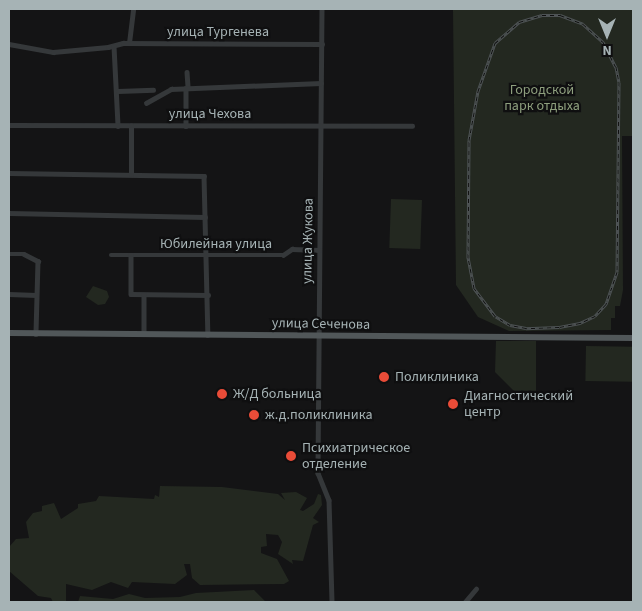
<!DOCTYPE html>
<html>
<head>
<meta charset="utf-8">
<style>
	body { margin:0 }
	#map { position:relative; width:642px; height:611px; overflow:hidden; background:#141415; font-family:"Source Sans 3",sans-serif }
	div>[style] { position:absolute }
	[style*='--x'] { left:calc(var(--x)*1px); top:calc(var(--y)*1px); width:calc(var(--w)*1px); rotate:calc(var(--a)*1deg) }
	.green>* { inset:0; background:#232820; transform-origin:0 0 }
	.minor>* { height:4.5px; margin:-2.25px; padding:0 2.25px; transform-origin:2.25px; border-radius:2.25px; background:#35383a }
	.major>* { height:5.5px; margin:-2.75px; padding:0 2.75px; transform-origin:2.75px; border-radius:2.75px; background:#515759 }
	.rail>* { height:3px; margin-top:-1.5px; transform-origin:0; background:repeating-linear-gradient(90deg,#0f0f10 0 4px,#4e5355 0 8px); box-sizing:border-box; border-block:1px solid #4e5355 }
	.dots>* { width:14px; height:14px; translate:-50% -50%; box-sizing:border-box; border:2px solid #0f0f10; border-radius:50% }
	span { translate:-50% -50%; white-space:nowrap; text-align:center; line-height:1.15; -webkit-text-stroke:4.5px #0f0f10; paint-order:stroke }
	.street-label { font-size:14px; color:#a6b3b5 }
	.park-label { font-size:14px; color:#8e9f7e }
	.poi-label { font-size:14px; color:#a6b3b5 }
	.left { translate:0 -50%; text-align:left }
	.frame { position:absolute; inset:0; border:10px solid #a6b3b5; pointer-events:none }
	.north { position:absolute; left:582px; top:10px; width:50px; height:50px; -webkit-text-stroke:4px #0f0f10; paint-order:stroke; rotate:180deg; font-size:14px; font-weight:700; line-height:20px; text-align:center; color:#a6b3b5 }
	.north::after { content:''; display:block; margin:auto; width:18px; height:22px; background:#a6b3b5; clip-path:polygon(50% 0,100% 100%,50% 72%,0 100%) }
</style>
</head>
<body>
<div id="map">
	<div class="green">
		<div style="clip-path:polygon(453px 9px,633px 9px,633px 136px,622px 136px,623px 290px,620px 306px,615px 306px,615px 318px,611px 318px,611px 330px,509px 331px,478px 317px,456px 285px)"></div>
		<div style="left:391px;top:199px;width:31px;height:49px;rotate:2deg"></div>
		<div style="clip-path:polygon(93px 286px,107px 291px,109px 297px,105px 304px,98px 305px,86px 297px)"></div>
		<div style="clip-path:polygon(496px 341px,536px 341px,536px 394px,517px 394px,495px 372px)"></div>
		<div style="left:586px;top:346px;width:47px;height:35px;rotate:1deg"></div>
		<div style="clip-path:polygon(160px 486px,222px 487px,278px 494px,285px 500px,281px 493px,296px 492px,307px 498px,300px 510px,303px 511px,314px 504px,318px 494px,321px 495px,322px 505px,313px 518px,319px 522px,313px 525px,303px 561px,292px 560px,293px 564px,278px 554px,282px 542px,278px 535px,266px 534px,267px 546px,261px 547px,261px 553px,277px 559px,289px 581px,284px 584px,200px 585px,192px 578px,190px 564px,184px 564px,187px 575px,175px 584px,132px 582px,128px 588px,111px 582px,92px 590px,66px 584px,66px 602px,53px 602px,51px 598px,38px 596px,9px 571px,9px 547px,16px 539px,29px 538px,26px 522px,33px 513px,42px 511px,42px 506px,54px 503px,61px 519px,78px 508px,78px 504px,96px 501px,99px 496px,154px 499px,155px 495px,159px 497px)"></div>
		<div style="clip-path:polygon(254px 590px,266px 602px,78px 602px,80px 596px,113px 599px,129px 594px,145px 598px,180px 597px,196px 593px)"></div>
	</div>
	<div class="minor">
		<div style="--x:322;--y:9;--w:464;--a:90.5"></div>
		<div style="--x:318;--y:473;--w:29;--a:68"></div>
		<div style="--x:329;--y:500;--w:102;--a:88.3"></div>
		<div style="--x:129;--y:43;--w:34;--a:-83"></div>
		<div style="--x:9;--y:44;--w:45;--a:10.3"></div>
		<div style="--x:53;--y:52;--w:55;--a:-5.2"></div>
		<div style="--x:108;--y:47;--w:16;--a:-15"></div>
		<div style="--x:123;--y:43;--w:199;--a:0.3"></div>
		<div style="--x:114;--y:46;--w:80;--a:87.1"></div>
		<div style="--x:187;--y:72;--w:16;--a:86"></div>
		<div style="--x:186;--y:88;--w:38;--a:90"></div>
		<div style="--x:118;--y:91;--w:35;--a:-2"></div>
		<div style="--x:146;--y:103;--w:29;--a:-29"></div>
		<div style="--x:171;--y:89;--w:150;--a:-2.3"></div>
		<div style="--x:9;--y:125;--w:403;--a:0.1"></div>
		<div style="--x:9;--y:173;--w:195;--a:0.9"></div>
		<div style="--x:204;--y:176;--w:159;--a:88.6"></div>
		<div style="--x:131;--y:174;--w:48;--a:-90"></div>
		<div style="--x:9;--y:213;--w:196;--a:1.2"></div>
		<div style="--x:9;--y:254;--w:15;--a:0"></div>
		<div style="--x:24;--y:254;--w:16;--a:27"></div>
		<div style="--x:38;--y:261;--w:73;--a:91.6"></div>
		<div style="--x:111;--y:255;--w:172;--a:0"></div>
		<div style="--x:283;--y:255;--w:11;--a:-34"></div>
		<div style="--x:292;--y:249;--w:27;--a:2"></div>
		<div style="--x:131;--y:255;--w:39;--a:90"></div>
		<div style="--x:131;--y:294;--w:77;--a:0.7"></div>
		<div style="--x:9;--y:294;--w:27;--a:2"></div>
		<div style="--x:144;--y:295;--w:39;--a:90"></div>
		<div style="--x:465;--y:602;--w:17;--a:-50"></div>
	</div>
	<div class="major">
		<div style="--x:9;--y:333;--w:624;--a:0.46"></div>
	</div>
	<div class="rail">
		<div style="--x:542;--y:15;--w:18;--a:0"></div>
		<div style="--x:560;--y:15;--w:25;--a:21"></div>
		<div style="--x:583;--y:24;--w:27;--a:42"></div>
		<div style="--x:603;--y:42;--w:28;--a:63"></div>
		<div style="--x:616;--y:67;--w:15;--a:79"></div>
		<div style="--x:619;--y:82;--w:190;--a:90.6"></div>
		<div style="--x:617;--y:272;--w:34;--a:109"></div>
		<div style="--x:606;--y:304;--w:16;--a:133"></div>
		<div style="--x:595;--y:316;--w:17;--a:155"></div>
		<div style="--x:580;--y:323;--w:21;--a:169"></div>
		<div style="--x:559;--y:327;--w:33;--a:178"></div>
		<div style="--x:526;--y:328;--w:16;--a:-169"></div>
		<div style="--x:510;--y:325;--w:17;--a:-149"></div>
		<div style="--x:495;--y:316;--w:35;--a:-127"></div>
		<div style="--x:474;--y:288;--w:31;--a:-101"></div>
		<div style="--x:468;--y:258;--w:118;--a:-89.5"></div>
		<div style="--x:469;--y:140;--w:50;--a:-79.6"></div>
		<div style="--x:478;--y:91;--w:51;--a:-70.5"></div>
		<div style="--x:495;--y:43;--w:32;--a:-41"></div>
		<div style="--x:519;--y:22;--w:24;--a:-17"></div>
	</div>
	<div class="dots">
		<div style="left:384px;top:377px;background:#e94c38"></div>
		<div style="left:222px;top:394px;background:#e94c38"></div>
		<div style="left:453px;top:404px;background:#e94c38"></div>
		<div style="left:254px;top:415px;background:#e94c38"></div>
		<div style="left:291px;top:456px;background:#e94c38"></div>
	</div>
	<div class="street-label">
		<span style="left:218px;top:32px">улица Тургенева</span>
		<span style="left:210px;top:114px">улица Чехова</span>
		<span style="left:308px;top:241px;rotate:-89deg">улица Жукова</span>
		<span style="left:216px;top:244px">Юбилейная улица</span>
		<span style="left:321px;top:324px;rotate:1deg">улица Сеченова</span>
	</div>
	<div class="park-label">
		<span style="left:542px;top:98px">Городской<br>парк отдыха</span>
	</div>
	<div class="poi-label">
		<span class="left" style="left:395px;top:377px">Поликлиника</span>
		<span class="left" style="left:233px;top:394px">Ж/Д больница</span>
		<span class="left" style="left:464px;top:404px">Диагностический<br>центр</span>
		<span class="left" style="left:265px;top:415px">ж.д.поликлиника</span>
		<span class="left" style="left:302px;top:456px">Психиатрическое<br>отделение</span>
	</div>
	<div class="frame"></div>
	<div class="north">N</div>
</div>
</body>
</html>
